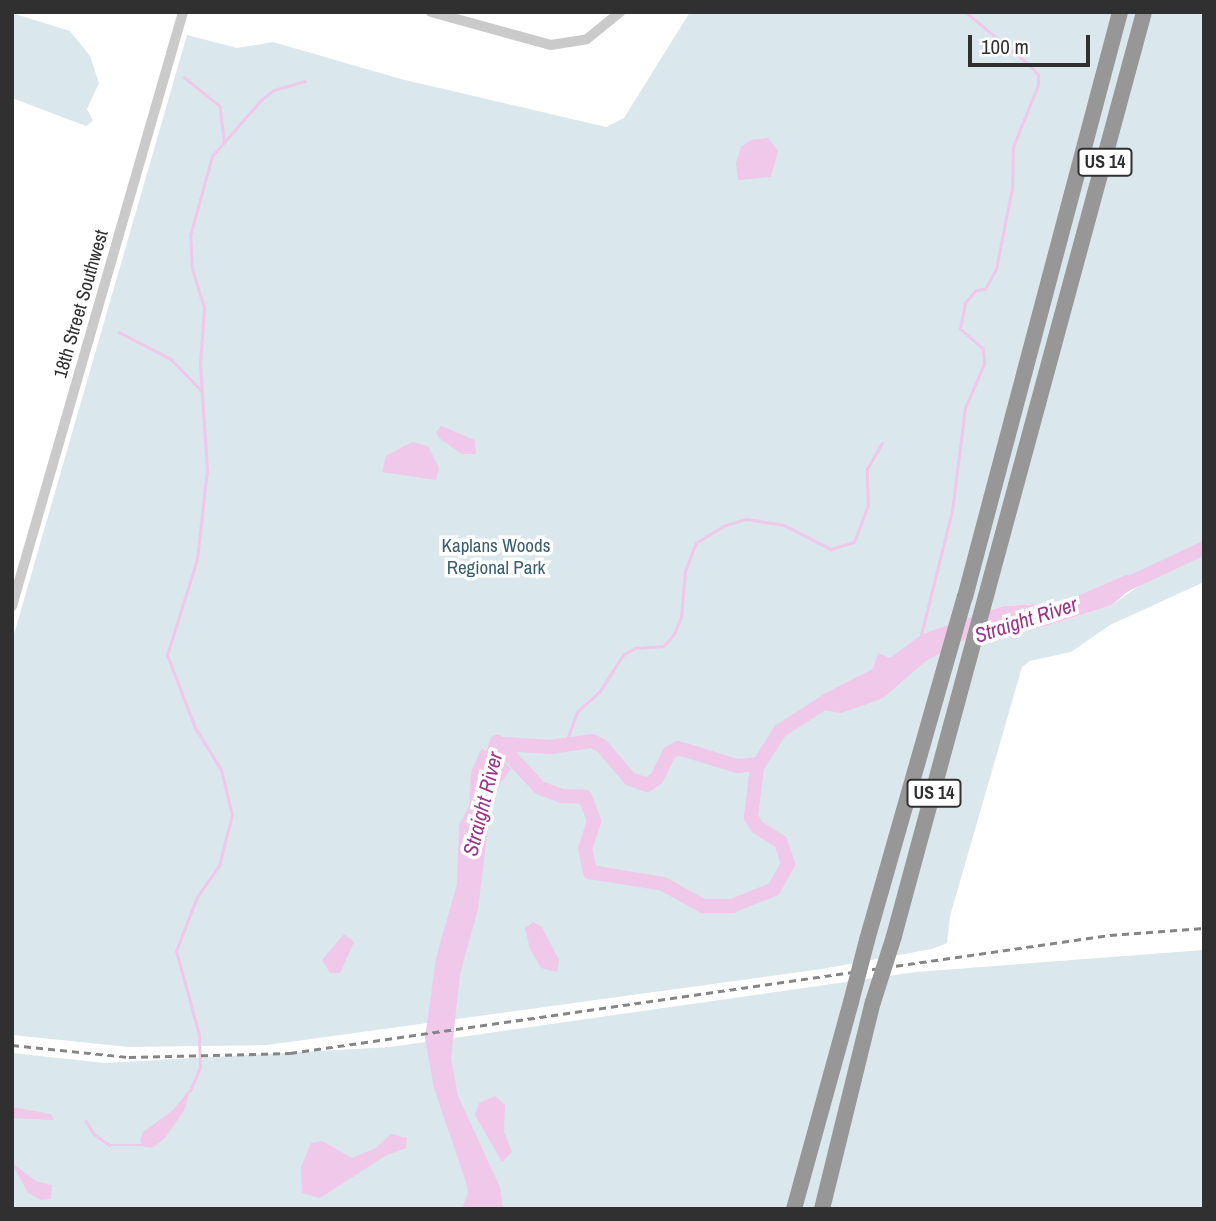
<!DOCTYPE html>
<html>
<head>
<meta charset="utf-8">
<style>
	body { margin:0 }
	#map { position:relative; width:1216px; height:1221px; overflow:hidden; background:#fff; font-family:"Archivo Narrow",sans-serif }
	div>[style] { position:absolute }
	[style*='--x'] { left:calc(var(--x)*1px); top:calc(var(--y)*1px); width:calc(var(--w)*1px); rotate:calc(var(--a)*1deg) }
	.green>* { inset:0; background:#dae7ec }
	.water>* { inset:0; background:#f0c8e9 }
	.stream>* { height:2.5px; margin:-1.25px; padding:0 1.25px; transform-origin:1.25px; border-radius:1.25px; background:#f0c8e9 }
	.river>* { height:14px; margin:-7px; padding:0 7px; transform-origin:7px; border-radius:7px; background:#f0c8e9 }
	.minor>* { height:10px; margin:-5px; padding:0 5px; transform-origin:5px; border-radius:5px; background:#cacaca }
	.highway>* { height:16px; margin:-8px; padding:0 8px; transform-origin:8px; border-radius:8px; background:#979797 }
	.rail>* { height:2.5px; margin-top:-1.25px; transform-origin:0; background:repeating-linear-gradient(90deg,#858585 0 7px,transparent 0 12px) }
	.highway-bridge>* { height:16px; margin:-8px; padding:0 8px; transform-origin:8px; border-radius:8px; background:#979797 }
	span { translate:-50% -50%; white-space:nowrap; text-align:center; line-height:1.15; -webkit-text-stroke:7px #fff; paint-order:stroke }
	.shield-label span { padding:2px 5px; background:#fff; border:2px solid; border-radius:5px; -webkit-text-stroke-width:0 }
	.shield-label { font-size:18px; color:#303030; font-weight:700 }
	.street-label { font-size:19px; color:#303030 }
	.park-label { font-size:19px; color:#395f71 }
	.water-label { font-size:21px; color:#9b358a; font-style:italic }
	.frame { position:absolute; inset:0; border:14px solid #303030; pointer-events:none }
	.scale { position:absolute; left:968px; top:35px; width:122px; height:32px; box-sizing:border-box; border:4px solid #303030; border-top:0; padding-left:9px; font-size:21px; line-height:24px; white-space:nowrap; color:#303030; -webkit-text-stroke:5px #fff; paint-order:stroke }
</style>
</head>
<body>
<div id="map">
	<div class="green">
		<div style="clip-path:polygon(evenodd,690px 12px,1204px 12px,1204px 582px,1110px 625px,1071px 652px,1030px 661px,1022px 667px,950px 916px,947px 943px,932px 949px,822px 969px,267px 1045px,129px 1047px,12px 1035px,12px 641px,187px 35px,237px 48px,273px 42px,401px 79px,606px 127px,624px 118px,690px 12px,1125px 575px,1139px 586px,1112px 605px,1043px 627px,962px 641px,925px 660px,934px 631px,942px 627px,1003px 606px,1061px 603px,1125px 575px)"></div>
		<div style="clip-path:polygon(12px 13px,70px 31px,90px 56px,99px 83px,87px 109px,93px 121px,86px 126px,12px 98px)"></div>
		<div style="clip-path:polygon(1204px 950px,1204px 1209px,12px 1209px,12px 1053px,105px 1063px,390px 1047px,916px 972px)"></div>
	</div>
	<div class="water">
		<div style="clip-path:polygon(768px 138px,778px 151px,771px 177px,738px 180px,736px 163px,741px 147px,751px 140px)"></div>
		<div style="clip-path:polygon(441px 426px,475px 440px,476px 454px,462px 454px,439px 438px,436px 432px)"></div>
		<div style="clip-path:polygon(412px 442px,428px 446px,439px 468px,436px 480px,382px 472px,386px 456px)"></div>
		<div style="clip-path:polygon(1125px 575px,1144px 577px,1112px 605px,1043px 627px,962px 641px,926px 661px,883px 698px,867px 704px,841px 713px,811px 708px,822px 695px,873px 669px,878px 653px,890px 658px,921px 635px,942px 627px,1003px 606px,1061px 603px)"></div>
		<div style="clip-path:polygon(481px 749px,493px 752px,511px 769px,499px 785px,490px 811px,478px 909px,460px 974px,451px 1058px,458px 1096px,500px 1187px,503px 1209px,462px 1209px,468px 1193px,466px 1182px,434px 1088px,425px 1038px,436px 958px,457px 884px,459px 825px,469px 806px,471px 773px)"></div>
		<div style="clip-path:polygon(533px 922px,542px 927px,559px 960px,557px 972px,541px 968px,530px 949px,525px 928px)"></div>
		<div style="clip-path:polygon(344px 934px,354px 942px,340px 973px,330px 973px,322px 960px)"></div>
		<div style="clip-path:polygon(190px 1089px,185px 1109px,165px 1138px,152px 1148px,144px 1147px,140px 1141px,143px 1132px,173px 1110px)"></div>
		<div style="clip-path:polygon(495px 1096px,505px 1105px,504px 1132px,512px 1152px,502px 1162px,475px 1115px,479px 1103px)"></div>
		<div style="clip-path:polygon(12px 1107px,51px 1114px,54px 1120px,12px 1118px)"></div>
		<div style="clip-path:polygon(391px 1134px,407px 1138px,406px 1148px,385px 1156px,320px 1198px,302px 1193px,301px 1167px,311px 1143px,322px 1141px,352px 1158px,376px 1148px)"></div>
		<div style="clip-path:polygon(12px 1163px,36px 1181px,52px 1185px,51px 1199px,41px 1200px,28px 1193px)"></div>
	</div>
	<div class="stream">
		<div style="--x:184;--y:77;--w:46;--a:38.9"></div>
		<div style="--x:220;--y:106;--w:35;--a:83"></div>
		<div style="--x:119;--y:332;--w:59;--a:27.4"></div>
		<div style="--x:171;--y:359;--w:45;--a:45.9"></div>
		<div style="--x:921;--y:635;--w:128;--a:-76"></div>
		<div style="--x:952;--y:511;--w:104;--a:-82.8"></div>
		<div style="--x:965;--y:408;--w:48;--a:-66.6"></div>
		<div style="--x:984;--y:364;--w:15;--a:-94"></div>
		<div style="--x:983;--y:349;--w:30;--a:-139"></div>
		<div style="--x:960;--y:329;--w:26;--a:-79"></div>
		<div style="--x:965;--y:303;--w:17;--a:-50"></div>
		<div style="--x:976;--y:290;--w:9;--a:-6"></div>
		<div style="--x:985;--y:289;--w:23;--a:-61"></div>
		<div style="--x:996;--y:269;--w:83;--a:-78.8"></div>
		<div style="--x:1012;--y:188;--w:41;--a:-88.6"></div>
		<div style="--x:1013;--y:147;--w:67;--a:-68"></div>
		<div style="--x:1038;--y:85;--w:10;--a:-90"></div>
		<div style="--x:1038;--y:75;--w:12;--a:-132"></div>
		<div style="--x:1030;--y:66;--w:85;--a:-140.3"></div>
		<div style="--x:565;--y:745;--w:35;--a:-70"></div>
		<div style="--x:577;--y:712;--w:31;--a:-42"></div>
		<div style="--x:600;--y:691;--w:43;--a:-57.4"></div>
		<div style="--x:623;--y:655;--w:14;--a:-30"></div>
		<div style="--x:635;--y:648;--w:29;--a:-4"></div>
		<div style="--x:664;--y:646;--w:16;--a:-50"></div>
		<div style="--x:674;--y:634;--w:18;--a:-68"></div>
		<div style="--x:681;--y:617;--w:46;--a:-85"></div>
		<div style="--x:685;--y:571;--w:30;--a:-69"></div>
		<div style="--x:696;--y:543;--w:32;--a:-32"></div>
		<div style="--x:723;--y:526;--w:24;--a:-17"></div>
		<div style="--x:746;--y:519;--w:38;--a:9"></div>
		<div style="--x:784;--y:525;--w:53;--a:27.1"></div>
		<div style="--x:831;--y:549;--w:24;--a:-17"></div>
		<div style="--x:854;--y:542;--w:39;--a:-69"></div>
		<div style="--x:868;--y:506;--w:37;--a:-92"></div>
		<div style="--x:867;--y:469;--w:30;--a:-60"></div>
		<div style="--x:190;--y:1091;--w:26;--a:-67"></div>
		<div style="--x:200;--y:1067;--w:32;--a:-92"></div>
		<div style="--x:199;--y:1035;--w:87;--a:-105.3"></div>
		<div style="--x:176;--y:951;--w:58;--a:-68.7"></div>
		<div style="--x:197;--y:897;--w:38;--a:-55"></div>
		<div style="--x:219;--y:866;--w:53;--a:-75.7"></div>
		<div style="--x:232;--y:815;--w:46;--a:-103.7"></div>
		<div style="--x:221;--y:770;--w:49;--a:-121.8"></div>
		<div style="--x:195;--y:728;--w:78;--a:-111"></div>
		<div style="--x:167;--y:655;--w:101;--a:-72.6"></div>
		<div style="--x:197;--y:559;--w:90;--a:-83.6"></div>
		<div style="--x:207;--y:470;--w:105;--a:-93.8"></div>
		<div style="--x:200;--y:365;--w:57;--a:-86"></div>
		<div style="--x:204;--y:308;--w:41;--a:-107.1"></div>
		<div style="--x:192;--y:269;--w:33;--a:-93"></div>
		<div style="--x:190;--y:236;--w:83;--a:-74.6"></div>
		<div style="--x:212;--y:156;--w:76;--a:-48.7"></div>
		<div style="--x:262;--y:99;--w:15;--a:-37"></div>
		<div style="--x:274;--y:90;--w:32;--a:-16"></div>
		<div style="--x:86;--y:1121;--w:15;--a:58"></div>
		<div style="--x:94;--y:1134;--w:19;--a:35"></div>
		<div style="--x:110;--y:1145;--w:32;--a:0"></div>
	</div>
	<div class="river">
		<div style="--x:1123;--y:586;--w:89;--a:-25.1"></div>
		<div style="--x:503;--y:744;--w:48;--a:3.6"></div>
		<div style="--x:551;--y:747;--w:41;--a:-8.3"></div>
		<div style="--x:592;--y:741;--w:11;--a:27"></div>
		<div style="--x:602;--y:746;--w:43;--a:49.7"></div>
		<div style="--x:630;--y:779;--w:18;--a:19"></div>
		<div style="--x:647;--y:785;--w:12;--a:-35"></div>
		<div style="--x:657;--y:778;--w:28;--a:-64"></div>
		<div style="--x:669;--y:753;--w:10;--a:-29"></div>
		<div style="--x:678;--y:748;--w:62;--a:17"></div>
		<div style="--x:737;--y:766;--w:22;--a:-5"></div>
		<div style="--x:487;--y:771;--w:31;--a:-71"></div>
		<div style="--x:497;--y:742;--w:63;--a:46.9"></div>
		<div style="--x:540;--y:788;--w:23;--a:20"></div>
		<div style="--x:562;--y:796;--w:23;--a:2"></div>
		<div style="--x:585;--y:797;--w:26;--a:69"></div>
		<div style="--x:594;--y:821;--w:28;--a:108"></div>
		<div style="--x:585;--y:848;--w:25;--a:78"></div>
		<div style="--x:590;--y:872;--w:74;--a:9.3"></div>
		<div style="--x:663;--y:884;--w:46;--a:28.8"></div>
		<div style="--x:703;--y:906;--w:29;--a:0"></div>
		<div style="--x:732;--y:906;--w:45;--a:-22"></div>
		<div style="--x:774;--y:889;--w:29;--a:-61"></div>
		<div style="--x:788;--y:864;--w:23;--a:-108"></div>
		<div style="--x:781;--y:842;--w:28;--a:-148"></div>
		<div style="--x:757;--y:827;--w:12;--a:-121"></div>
		<div style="--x:751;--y:817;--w:50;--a:-83.2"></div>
		<div style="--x:757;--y:767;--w:43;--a:-57.4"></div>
		<div style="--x:780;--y:731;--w:57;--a:-32.9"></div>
	</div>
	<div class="minor">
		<div style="--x:431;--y:12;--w:124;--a:15.4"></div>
		<div style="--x:551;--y:45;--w:36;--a:-9"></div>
		<div style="--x:587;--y:39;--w:43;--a:-39.3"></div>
		<div style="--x:12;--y:606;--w:618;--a:-73.94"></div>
	</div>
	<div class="highway">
		<div style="--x:894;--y:936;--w:957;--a:-74.86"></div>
		<div style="--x:867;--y:940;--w:357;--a:-74.1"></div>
		<div style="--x:965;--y:597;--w:605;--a:-75.16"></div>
		<div style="--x:794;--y:1209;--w:215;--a:-74.6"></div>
		<div style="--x:822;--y:1209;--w:213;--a:-76.2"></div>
	</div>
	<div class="rail">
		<div style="--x:12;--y:1045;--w:118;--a:5.9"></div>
		<div style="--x:129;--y:1057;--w:161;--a:-1.4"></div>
		<div style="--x:290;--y:1053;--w:828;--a:-8.19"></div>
		<div style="--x:1110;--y:935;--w:94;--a:-4.3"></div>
	</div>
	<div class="highway-bridge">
		<div style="--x:851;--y:1002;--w:64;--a:-75.5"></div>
		<div style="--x:873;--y:1002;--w:69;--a:-72.3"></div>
	</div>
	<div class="shield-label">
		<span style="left:1105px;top:162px">US 14</span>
		<span style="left:934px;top:793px">US 14</span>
	</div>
	<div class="street-label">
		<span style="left:81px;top:304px;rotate:-74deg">18th Street Southwest</span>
	</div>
	<div class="park-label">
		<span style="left:496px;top:557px">Kaplans Woods<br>Regional Park</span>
	</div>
	<div class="water-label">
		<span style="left:1026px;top:620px;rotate:-18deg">Straight River</span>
		<span style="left:483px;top:804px;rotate:-76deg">Straight River</span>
	</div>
	<div class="frame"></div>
	<div class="scale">100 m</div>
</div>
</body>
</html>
